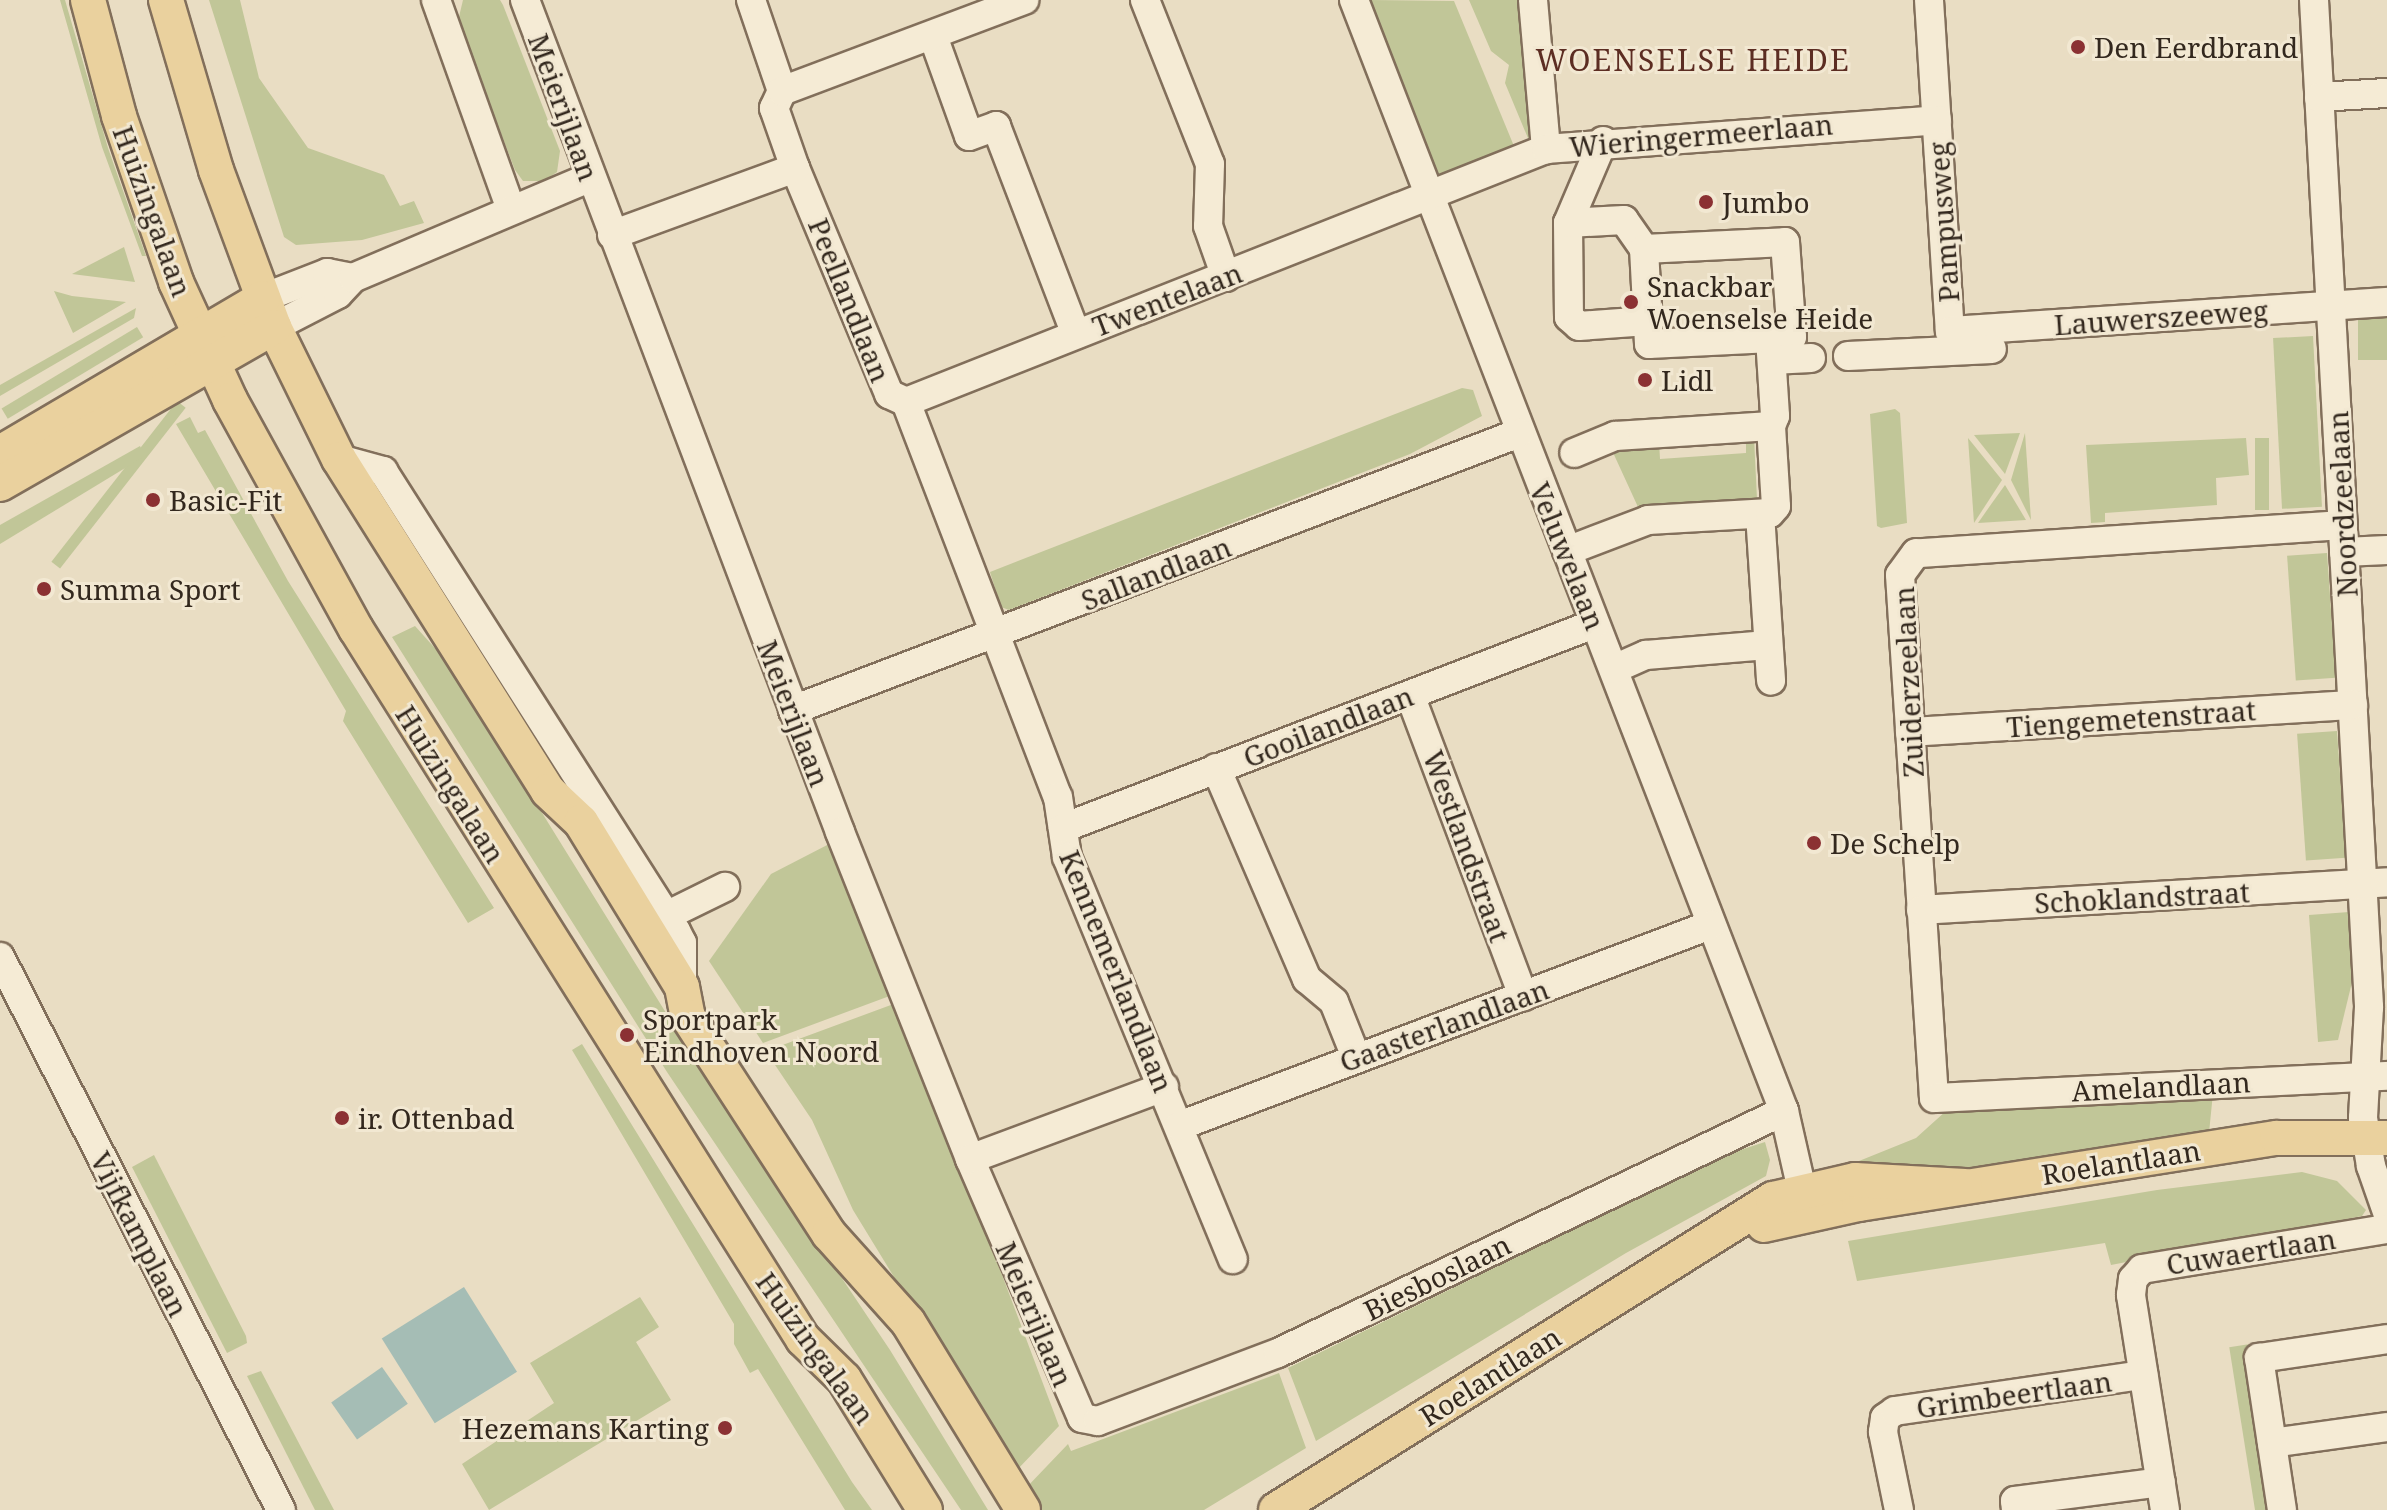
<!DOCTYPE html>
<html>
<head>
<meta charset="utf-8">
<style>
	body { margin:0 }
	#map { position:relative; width:2387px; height:1510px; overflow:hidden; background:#e9ddc3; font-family:"Noto Serif",serif }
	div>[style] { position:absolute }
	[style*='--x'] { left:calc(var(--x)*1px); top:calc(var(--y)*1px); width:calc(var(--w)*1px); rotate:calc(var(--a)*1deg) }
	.green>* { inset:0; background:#c1c698; transform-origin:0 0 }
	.water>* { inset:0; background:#a5bdb5; transform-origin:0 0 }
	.roads { filter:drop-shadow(2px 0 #826f5b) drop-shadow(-2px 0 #826f5b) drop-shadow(0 2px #826f5b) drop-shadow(0 -2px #826f5b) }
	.minor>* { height:28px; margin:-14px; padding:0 14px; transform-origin:14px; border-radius:14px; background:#f5ebd5 }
	.major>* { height:34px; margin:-17px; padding:0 17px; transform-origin:17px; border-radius:17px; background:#ead19e }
	.dots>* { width:22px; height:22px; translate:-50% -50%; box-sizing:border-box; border:4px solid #f2e8d2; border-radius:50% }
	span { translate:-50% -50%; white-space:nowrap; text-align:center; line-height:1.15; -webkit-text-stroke:6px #f2e8d2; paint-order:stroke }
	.poi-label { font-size:28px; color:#33281e }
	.left { translate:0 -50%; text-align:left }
	.right { translate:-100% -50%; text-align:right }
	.street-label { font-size:28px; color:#33281e }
	.neighbourhood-label { font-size:30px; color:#5c2d22; letter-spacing:2px }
</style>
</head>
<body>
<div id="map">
	<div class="green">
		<div style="clip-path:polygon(60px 0,65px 0,108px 148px,146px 256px,142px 256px,102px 147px)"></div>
		<div style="clip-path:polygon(209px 0,240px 0,259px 78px,308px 148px,384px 175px,400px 206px,414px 201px,424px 223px,362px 240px,296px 245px,284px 237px)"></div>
		<div style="clip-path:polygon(463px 0,500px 0,503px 5px,560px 151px,557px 172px,544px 181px,523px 181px,515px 170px,458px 21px)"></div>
		<div style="clip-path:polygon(1371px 0,1454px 1px,1516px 151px,1440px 181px)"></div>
		<div style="clip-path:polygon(1469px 0,1525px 0,1530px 143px,1505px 83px,1509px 65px,1491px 51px)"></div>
		<div style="clip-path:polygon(124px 247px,135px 282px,72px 274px)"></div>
		<div style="clip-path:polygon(54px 291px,72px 296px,126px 302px,73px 333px)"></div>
		<div style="clip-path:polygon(136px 308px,134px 318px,0 396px,0 385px)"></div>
		<div style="left:2387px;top:317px;width:43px;height:29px;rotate:90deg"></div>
		<div style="left:137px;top:327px;width:12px;height:158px;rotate:59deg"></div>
		<div style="left:2313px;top:336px;width:171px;height:40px;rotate:87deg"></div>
		<div style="clip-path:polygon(1462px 388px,1473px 390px,1482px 416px,1410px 454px,1009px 610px,1001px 607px,990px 572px)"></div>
		<div style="left:177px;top:401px;width:11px;height:204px;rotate:38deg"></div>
		<div style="clip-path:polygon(1895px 409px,1900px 413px,1907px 523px,1881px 528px,1877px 526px,1870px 414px)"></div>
		<div style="clip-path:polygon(190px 417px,198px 433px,205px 430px,288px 581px,494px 908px,468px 923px,343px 721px,346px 711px,176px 424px)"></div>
		<div style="clip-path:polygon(2020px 433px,2005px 474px,1974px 435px)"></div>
		<div style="clip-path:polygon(2025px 433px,2031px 520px,2011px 480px)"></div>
		<div style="clip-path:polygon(1746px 437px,1754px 437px,1757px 499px,1638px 507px,1610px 446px,1659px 442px,1660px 459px,1746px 453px)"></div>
		<div style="clip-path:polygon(1968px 438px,2002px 480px,1974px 523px)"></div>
		<div style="clip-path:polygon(2246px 438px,2249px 475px,2216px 478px,2217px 505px,2105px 513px,2105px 522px,2091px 523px,2086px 445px)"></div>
		<div style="left:2255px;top:438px;width:14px;height:72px"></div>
		<div style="clip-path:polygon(140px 446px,145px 456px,0 544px,0 525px)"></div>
		<div style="clip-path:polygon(2005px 485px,2026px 520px,1978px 523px,1992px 503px)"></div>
		<div style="left:2327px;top:553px;width:125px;height:40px;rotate:86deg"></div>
		<div style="clip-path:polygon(415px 626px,451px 666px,689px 1050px,890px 1350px,988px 1510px,961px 1510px,667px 1072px,392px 637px)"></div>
		<div style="left:2337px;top:731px;width:127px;height:40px;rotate:86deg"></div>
		<div style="clip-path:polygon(833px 842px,895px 994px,763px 1043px,709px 961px,771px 874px)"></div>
		<div style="clip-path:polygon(2349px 912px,2353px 978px,2338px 1040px,2318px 1042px,2309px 915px)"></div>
		<div style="clip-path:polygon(899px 1002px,1059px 1426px,1014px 1473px,853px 1210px,812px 1120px,769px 1056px,769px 1050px)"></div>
		<div style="clip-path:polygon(582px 1044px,852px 1482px,872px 1510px,845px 1510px,758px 1369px,750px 1373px,734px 1344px,734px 1324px,572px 1050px)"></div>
		<div style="clip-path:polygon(2213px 1093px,2209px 1133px,1962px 1172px,1861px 1169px,1859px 1161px,1916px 1138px,1946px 1111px)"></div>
		<div style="clip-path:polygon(1765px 1142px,1770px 1160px,1766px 1176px,1626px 1253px,1316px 1441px,1288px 1368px,1731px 1153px)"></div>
		<div style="clip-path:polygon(154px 1155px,246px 1336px,247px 1343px,227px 1353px,132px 1167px)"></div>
		<div style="clip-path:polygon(2302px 1172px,2337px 1181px,2366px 1210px,2362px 1216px,2111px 1265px,2105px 1243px,1857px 1281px,1848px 1241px,2157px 1190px)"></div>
		<div style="clip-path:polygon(640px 1297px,659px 1327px,636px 1342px,671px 1400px,489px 1510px,462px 1464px,554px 1403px,530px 1363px)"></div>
		<div style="left:2250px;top:1344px;width:168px;height:21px;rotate:81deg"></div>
		<div style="clip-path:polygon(261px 1371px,334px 1510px,315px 1510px,247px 1376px)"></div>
		<div style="clip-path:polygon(1279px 1373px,1306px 1448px,1204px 1510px,1038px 1510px,1025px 1489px,1068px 1444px,1071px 1451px)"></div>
	</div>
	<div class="water">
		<div style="left:464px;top:1287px;width:100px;height:97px;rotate:58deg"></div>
		<div style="left:382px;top:1367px;width:45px;height:62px;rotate:55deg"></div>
	</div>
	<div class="roads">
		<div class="minor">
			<div style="--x:436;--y:0;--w:223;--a:70.3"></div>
			<div style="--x:525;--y:0;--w:890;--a:69.26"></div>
			<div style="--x:840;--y:832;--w:352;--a:68.3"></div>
			<div style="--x:970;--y:1159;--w:282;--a:66.6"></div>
			<div style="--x:1082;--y:1418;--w:16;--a:11"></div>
			<div style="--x:1098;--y:1421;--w:192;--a:-20.7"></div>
			<div style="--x:1278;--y:1353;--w:561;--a:-25.56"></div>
			<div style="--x:751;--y:0;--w:96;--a:71.2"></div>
			<div style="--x:782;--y:91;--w:19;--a:115"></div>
			<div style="--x:774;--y:108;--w:64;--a:70.7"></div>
			<div style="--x:795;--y:168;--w:245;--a:67.4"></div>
			<div style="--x:889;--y:394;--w:19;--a:25"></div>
			<div style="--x:906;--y:402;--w:423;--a:69"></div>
			<div style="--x:1058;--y:797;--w:61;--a:81.5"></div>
			<div style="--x:1067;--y:857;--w:435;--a:67.6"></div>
			<div style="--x:1145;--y:0;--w:176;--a:68.4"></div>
			<div style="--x:1210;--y:164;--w:62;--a:91.8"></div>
			<div style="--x:1208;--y:226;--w:54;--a:70.6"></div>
			<div style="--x:1354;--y:0;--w:1191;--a:68.84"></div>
			<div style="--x:1784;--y:1111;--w:81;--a:77.2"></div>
			<div style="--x:1802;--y:1190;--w:22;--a:54"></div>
			<div style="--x:1533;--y:0;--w:150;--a:85"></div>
			<div style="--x:1929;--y:0;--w:332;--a:86.4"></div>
			<div style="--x:1950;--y:331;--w:438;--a:-3.8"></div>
			<div style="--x:2314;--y:0;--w:1009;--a:86.87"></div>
			<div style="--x:2369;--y:1007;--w:111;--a:93.1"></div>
			<div style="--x:2363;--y:1118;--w:49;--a:80.5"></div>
			<div style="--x:2371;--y:1166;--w:49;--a:70.8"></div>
			<div style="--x:933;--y:36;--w:106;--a:70.2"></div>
			<div style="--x:969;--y:136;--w:29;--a:-20"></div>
			<div style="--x:996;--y:126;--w:223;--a:69"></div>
			<div style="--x:782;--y:91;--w:259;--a:-20.6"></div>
			<div style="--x:2319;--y:97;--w:68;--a:-3.4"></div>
			<div style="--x:1603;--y:141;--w:89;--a:113.1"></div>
			<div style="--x:1568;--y:223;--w:94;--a:89.4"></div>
			<div style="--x:1569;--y:317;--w:13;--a:42"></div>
			<div style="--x:1579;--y:326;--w:69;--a:-4.1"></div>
			<div style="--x:1568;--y:223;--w:56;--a:-3.1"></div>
			<div style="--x:1624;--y:220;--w:35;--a:55"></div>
			<div style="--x:612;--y:235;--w:195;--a:-20.1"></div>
			<div style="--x:1785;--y:242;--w:95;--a:85.8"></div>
			<div style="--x:1792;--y:337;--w:143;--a:177.2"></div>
			<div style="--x:1649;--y:344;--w:95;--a:-93"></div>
			<div style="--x:1644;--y:249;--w:141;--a:-2.8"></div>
			<div style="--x:263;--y:298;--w:69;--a:-21.3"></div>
			<div style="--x:327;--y:273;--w:26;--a:11"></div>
			<div style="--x:274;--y:327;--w:72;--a:-27.3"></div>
			<div style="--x:338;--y:294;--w:22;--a:-47"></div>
			<div style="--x:353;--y:278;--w:256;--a:-23"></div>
			<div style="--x:1770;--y:338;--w:78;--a:86.3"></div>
			<div style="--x:1775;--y:416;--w:11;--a:112"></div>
			<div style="--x:1848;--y:356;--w:144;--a:-2.8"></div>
			<div style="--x:1772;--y:360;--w:39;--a:-3"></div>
			<div style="--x:906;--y:402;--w:688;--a:-21.57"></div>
			<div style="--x:1546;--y:149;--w:392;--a:-4.2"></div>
			<div style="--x:339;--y:459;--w:46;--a:15.3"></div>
			<div style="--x:383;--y:471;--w:545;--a:57.5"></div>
			<div style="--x:676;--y:931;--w:13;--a:63"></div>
			<div style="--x:682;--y:943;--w:44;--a:90"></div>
			<div style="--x:1760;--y:514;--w:167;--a:86.2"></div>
			<div style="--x:2343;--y:525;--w:428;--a:176.2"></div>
			<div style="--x:1916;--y:553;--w:27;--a:126"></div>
			<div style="--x:1900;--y:575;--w:524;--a:86.28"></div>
			<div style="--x:1934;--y:1098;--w:454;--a:-2.8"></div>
			<div style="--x:1567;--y:551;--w:87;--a:-20.9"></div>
			<div style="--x:1648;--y:520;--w:122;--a:-3.3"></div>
			<div style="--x:1770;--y:513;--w:9;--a:-49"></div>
			<div style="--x:1776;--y:506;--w:80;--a:-93.6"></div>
			<div style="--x:1771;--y:426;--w:156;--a:176.3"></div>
			<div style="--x:1615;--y:436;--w:44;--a:157.5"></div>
			<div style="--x:2344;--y:552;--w:43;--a:-2.7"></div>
			<div style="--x:1614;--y:669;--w:35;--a:-24"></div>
			<div style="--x:1646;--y:655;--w:122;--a:-4.7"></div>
			<div style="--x:1410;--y:695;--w:322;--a:69.4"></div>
			<div style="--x:793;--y:710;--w:777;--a:-20.88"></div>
			<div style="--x:1910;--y:732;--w:444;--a:-3.5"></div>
			<div style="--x:1216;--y:768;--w:230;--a:66.7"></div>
			<div style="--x:1307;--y:979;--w:35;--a:40"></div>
			<div style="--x:1334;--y:1002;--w:59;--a:68.2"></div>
			<div style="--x:1063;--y:828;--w:569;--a:-21.02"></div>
			<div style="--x:1921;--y:910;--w:467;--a:-3.4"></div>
			<div style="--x:666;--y:916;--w:66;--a:-26.2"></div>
			<div style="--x:0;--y:957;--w:620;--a:63.06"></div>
			<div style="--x:1179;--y:1126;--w:568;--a:-20.73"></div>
			<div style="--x:970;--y:1159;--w:207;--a:-20.4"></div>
			<div style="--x:2272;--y:1443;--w:116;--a:-7.9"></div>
			<div style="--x:1899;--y:1510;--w:80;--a:-101.6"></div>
			<div style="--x:1883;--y:1432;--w:14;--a:-82"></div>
			<div style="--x:1885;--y:1418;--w:12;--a:-35"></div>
			<div style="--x:1895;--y:1411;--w:251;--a:-8.3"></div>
			<div style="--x:2016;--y:1510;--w:9;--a:-96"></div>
			<div style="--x:2015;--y:1501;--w:147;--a:-7.4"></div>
			<div style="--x:2165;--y:1510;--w:218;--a:-99"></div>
			<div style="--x:2131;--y:1295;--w:16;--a:-83"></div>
			<div style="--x:2133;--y:1279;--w:13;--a:-48"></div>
			<div style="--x:2142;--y:1269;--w:248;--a:-9.3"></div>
			<div style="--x:2282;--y:1510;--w:154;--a:-98.6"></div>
			<div style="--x:2259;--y:1358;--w:129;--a:-8.4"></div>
		</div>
		<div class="major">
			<div style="--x:88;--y:0;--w:120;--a:75"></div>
			<div style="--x:119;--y:116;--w:176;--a:71"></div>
			<div style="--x:176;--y:282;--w:130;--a:65.4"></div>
			<div style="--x:230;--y:400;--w:261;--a:61.2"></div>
			<div style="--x:356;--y:629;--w:839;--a:57.81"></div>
			<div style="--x:803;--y:1339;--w:57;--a:44.3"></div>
			<div style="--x:844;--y:1379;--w:154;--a:58.3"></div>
			<div style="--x:166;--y:0;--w:177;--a:73.6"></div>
			<div style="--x:216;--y:170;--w:167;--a:69.7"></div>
			<div style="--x:274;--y:327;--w:147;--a:63.8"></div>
			<div style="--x:339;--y:459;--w:392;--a:57.8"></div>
			<div style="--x:548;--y:791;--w:45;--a:43.2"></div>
			<div style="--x:581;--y:822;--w:193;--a:58.5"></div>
			<div style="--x:682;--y:987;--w:31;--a:79"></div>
			<div style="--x:688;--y:1017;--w:259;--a:57"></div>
			<div style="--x:829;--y:1234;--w:118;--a:48.1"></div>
			<div style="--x:908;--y:1322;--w:220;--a:58.5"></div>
			<div style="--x:0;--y:453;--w:305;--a:-30.5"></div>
			<div style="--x:0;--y:484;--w:316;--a:-29.8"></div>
			<div style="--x:1764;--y:1225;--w:97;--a:-12.5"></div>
			<div style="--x:1859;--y:1204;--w:423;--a:-9"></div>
			<div style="--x:2277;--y:1138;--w:110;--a:0"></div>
			<div style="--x:1276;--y:1510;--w:586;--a:-32.04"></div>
			<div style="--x:1773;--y:1199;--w:84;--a:-13"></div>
			<div style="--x:1855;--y:1180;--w:110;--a:3.1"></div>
		</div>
	</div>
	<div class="dots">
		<div style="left:2078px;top:47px;background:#8b3133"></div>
		<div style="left:1706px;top:202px;background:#8b3133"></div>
		<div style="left:1631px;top:302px;background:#8b3133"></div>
		<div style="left:1645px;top:380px;background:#8b3133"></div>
		<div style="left:153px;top:500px;background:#8b3133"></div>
		<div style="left:44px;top:589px;background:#8b3133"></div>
		<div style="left:1814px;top:843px;background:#8b3133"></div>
		<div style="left:627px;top:1035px;background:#8b3133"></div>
		<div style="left:342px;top:1118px;background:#8b3133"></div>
		<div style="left:725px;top:1428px;background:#8b3133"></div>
	</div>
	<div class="poi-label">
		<span class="left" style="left:2094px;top:47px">Den Eerdbrand</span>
		<span class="left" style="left:1722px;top:202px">Jumbo</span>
		<span class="left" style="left:1647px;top:302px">Snackbar<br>Woenselse Heide</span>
		<span class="left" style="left:1661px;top:380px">Lidl</span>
		<span class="left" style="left:169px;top:500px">Basic-Fit</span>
		<span class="left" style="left:60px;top:589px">Summa Sport</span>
		<span class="left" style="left:1830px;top:843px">De Schelp</span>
		<span class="left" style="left:643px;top:1035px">Sportpark<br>Eindhoven Noord</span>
		<span class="left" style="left:358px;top:1118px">ir. Ottenbad</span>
		<span class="right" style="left:709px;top:1428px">Hezemans Karting</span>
	</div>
	<div class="street-label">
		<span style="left:564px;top:107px;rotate:70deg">Meierijlaan</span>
		<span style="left:1701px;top:135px;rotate:-5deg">Wieringermeerlaan</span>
		<span style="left:153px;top:211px;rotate:70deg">Huizingalaan</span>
		<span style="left:1943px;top:222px;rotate:-94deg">Pampusweg</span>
		<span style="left:1167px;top:299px;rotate:-21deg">Twentelaan</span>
		<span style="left:850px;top:300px;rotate:68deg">Peellandlaan</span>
		<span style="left:2161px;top:317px;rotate:-4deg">Lauwerszeeweg</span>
		<span style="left:2342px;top:504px;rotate:-93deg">Noordzeelaan</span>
		<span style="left:1568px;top:556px;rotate:68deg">Veluwelaan</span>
		<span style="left:1156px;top:573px;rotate:-21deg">Sallandlaan</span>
		<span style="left:1908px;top:682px;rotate:-93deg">Zuiderzeelaan</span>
		<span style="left:794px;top:713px;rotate:69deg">Meierijlaan</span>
		<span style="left:2131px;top:718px;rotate:-4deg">Tiengemetenstraat</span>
		<span style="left:1328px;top:726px;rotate:-21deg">Gooilandlaan</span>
		<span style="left:451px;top:784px;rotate:58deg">Huizingalaan</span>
		<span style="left:1467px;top:846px;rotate:70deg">Westlandstraat</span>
		<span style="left:2142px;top:897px;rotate:-3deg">Schoklandstraat</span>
		<span style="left:1117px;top:971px;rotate:68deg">Kennemerlandlaan</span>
		<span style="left:1444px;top:1025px;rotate:-20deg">Gaasterlandlaan</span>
		<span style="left:2161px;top:1086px;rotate:-3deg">Amelandlaan</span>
		<span style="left:2121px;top:1162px;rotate:-9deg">Roelantlaan</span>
		<span style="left:140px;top:1234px;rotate:63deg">Vijfkamplaan</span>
		<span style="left:2251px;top:1251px;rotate:-9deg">Cuwaertlaan</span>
		<span style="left:1437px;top:1277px;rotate:-26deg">Biesboslaan</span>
		<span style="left:1035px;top:1314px;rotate:67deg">Meierijlaan</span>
		<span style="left:816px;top:1348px;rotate:54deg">Huizingalaan</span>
		<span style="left:1490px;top:1376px;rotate:-32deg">Roelantlaan</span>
		<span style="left:2014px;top:1394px;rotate:-8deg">Grimbeertlaan</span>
	</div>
	<div class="neighbourhood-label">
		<span style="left:1693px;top:60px">WOENSELSE HEIDE</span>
	</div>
</div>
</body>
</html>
